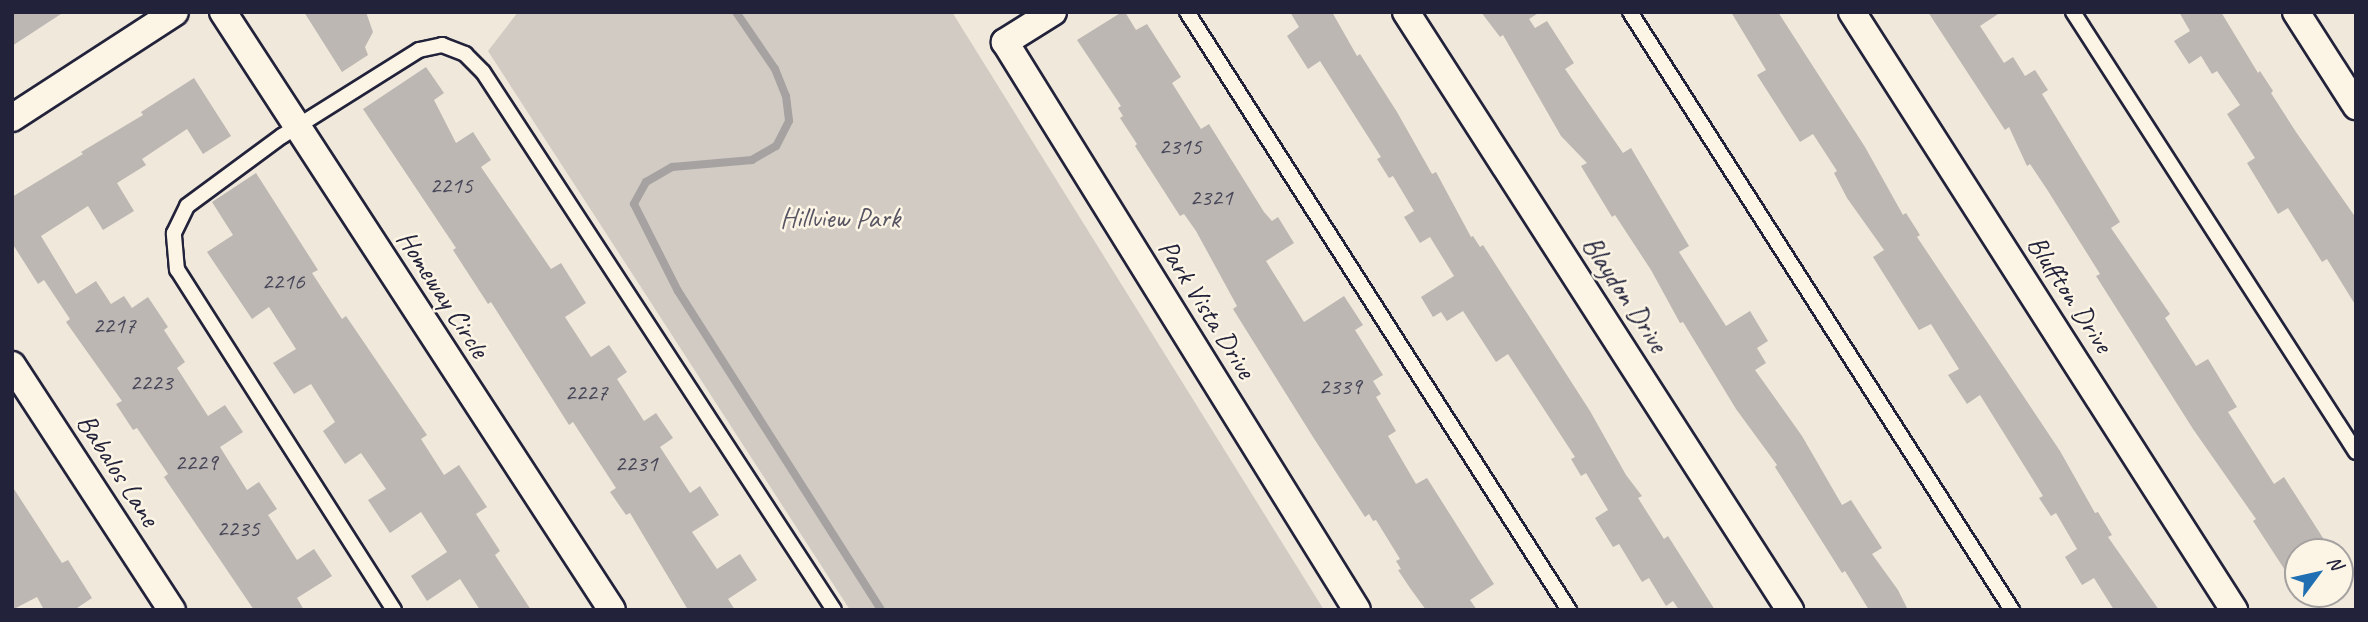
<!DOCTYPE html>
<html>
<head>
<meta charset="utf-8">
<style>
	body { margin:0 }
	#map { position:relative; width:2368px; height:622px; overflow:hidden; background:#efe8db; font-family:Caveat,sans-serif }
	div>[style] { position:absolute }
	[style*='--x'] { left:calc(var(--x)*1px); top:calc(var(--y)*1px); width:calc(var(--w)*1px); rotate:calc(var(--a)*1deg) }
	.green>* { inset:0; background:#d1cbc3 }
	.stream>* { height:8px; margin:-4px; padding:0 4px; transform-origin:4px; border-radius:4px; background:#a6a2a2 }
	.building>* { inset:0; background:#bcb7b3 }
	.roads { filter:drop-shadow(2px 0 #22223b) drop-shadow(-2px 0 #22223b) drop-shadow(0 2px #22223b) drop-shadow(0 -2px #22223b) }
	.service>* { height:14px; margin:-7px; padding:0 7px; transform-origin:7px; border-radius:7px; background:#fcf5e5 }
	.minor>* { height:26px; margin:-13px; padding:0 13px; transform-origin:13px; border-radius:13px; background:#fcf5e5 }
	span { translate:-50% -50%; white-space:nowrap; text-align:center; line-height:1.15; -webkit-text-stroke:5px #fcf5e5; paint-order:stroke }
	.number-label { font-size:24px; color:#484759 }
	.number-label span { -webkit-text-stroke-width:0 }
	.park-label { font-size:28px; color:#575564 }
	.street-label { font-size:28px; color:#22223b }
	.frame { position:absolute; inset:0; border:14px solid #22223b; pointer-events:none }
	.north { position:absolute; left:2284px; top:538px; width:70px; height:70px; box-sizing:border-box; background:#fcf5e5; border:2px solid #a5a1a1; border-radius:50%; rotate:57deg; font-size:19px; font-weight:700; line-height:28px; text-align:center; color:#22223b }
	.north::after { content:''; display:block; margin:auto; width:24px; height:32px; background:#1f6fb2; clip-path:polygon(50% 0,100% 100%,50% 72%,0 100%) }
</style>
</head>
<body>
<div id="map">
	<div class="green">
		<div style="clip-path:polygon(518px 12px,952px 12px,1324px 610px,850px 610px,488px 51px)"></div>
	</div>
	<div class="stream">
		<div style="--x:736;--y:12;--w:69;--a:55.6"></div>
		<div style="--x:775;--y:69;--w:29;--a:68"></div>
		<div style="--x:786;--y:96;--w:25;--a:83"></div>
		<div style="--x:789;--y:121;--w:28;--a:117"></div>
		<div style="--x:776;--y:146;--w:28;--a:150"></div>
		<div style="--x:752;--y:160;--w:80;--a:175"></div>
		<div style="--x:672;--y:167;--w:30;--a:150"></div>
		<div style="--x:646;--y:182;--w:25;--a:119"></div>
		<div style="--x:634;--y:204;--w:97;--a:63.2"></div>
		<div style="--x:678;--y:291;--w:378;--a:57.5"></div>
	</div>
	<div class="building">
		<div style="clip-path:polygon(12px 12px,64px 12px,12px 46px)"></div>
		<div style="clip-path:polygon(304px 12px,366px 12px,373px 32px,365px 47px,368px 55px,342px 72px)"></div>
		<div style="clip-path:polygon(1122px 12px,1125px 12px,1136px 30px,1147px 24px,1181px 77px,1172px 83px,1201px 129px,1209px 124px,1264px 212px,1272px 221px,1278px 217px,1294px 243px,1266px 261px,1304px 322px,1344px 296px,1363px 325px,1355px 330px,1383px 375px,1373px 381px,1381px 394px,1376px 397px,1396px 431px,1388px 436px,1416px 484px,1427px 478px,1494px 584px,1470px 600px,1477px 610px,1426px 610px,1410px 588px,1398px 570px,1401px 569px,1396px 561px,1400px 559px,1376px 520px,1373px 521px,1369px 514px,1365px 517px,1313px 437px,1233px 309px,1237px 306px,1196px 231px,1184px 214px,1180px 216px,1135px 146px,1137px 144px,1120px 118px,1123px 116px,1118px 108px,1121px 106px,1077px 40px)"></div>
		<div style="clip-path:polygon(1290px 12px,1332px 12px,1357px 56px,1360px 54px,1397px 112px,1432px 174px,1436px 172px,1471px 237px,1473px 236px,1480px 247px,1483px 245px,1590px 411px,1626px 475px,1642px 496px,1638px 498px,1664px 539px,1668px 536px,1715px 610px,1679px 610px,1673px 601px,1666px 606px,1649px 578px,1642px 582px,1619px 544px,1613px 547px,1595px 518px,1608px 510px,1586px 473px,1581px 476px,1571px 459px,1575px 457px,1508px 354px,1496px 362px,1463px 311px,1447px 321px,1441px 312px,1433px 317px,1421px 297px,1454px 276px,1430px 237px,1420px 243px,1404px 217px,1414px 211px,1393px 176px,1389px 178px,1377px 159px,1381px 157px,1320px 61px,1308px 69px,1287px 36px,1299px 27px)"></div>
		<div style="clip-path:polygon(1481px 12px,1540px 12px,1529px 19px,1535px 28px,1547px 21px,1574px 63px,1565px 69px,1623px 153px,1631px 148px,1689px 246px,1679px 252px,1726px 326px,1750px 311px,1768px 341px,1757px 348px,1766px 363px,1755px 370px,1802px 436px,1842px 505px,1851px 500px,1882px 548px,1872px 554px,1898px 590px,1908px 610px,1869px 610px,1845px 571px,1842px 573px,1775px 467px,1777px 465px,1736px 409px,1683px 322px,1680px 323px,1651px 270px,1615px 215px,1612px 217px,1581px 166px,1587px 163px,1561px 136px,1503px 35px,1500px 37px)"></div>
		<div style="clip-path:polygon(1731px 12px,1778px 12px,1865px 147px,1903px 215px,1906px 213px,1920px 235px,1917px 237px,2060px 451px,2095px 513px,2098px 512px,2112px 535px,2108px 537px,2159px 610px,2114px 610px,2094px 578px,2082px 585px,2065px 557px,2077px 549px,2056px 513px,2051px 516px,2039px 498px,2043px 496px,1980px 395px,1967px 404px,1948px 375px,1959px 369px,1931px 324px,1919px 330px,1873px 257px,1884px 250px,1847px 198px,1834px 173px,1837px 171px,1813px 134px,1800px 142px,1775px 103px,1757px 75px,1766px 70px)"></div>
		<div style="clip-path:polygon(1928px 12px,2001px 12px,1980px 26px,2004px 63px,2013px 57px,2025px 76px,2035px 70px,2048px 90px,2042px 94px,2120px 222px,2111px 228px,2170px 314px,2165px 318px,2196px 366px,2208px 359px,2237px 407px,2228px 412px,2274px 484px,2284px 477px,2332px 552px,2298px 552px,2298px 590px,2253px 521px,2256px 519px,2193px 429px,2096px 276px,2100px 274px,2048px 191px,2030px 164px,2027px 166px,2009px 127px,2005px 130px)"></div>
		<div style="clip-path:polygon(2179px 12px,2221px 12px,2258px 73px,2260px 71px,2273px 91px,2271px 93px,2296px 132px,2356px 218px,2356px 306px,2327px 259px,2322px 262px,2288px 208px,2278px 214px,2247px 163px,2255px 158px,2227px 114px,2240px 105px,2217px 71px,2212px 74px,2201px 56px,2189px 64px,2174px 41px,2190px 31px)"></div>
		<div style="clip-path:polygon(426px 67px,444px 93px,434px 100px,456px 143px,473px 132px,491px 160px,481px 167px,551px 269px,561px 263px,586px 303px,565px 317px,591px 357px,609px 345px,627px 372px,617px 379px,644px 421px,656px 413px,673px 438px,660px 447px,690px 493px,700px 486px,719px 515px,692px 532px,717px 569px,740px 554px,757px 580px,728px 599px,735px 610px,688px 610px,630px 513px,626px 515px,610px 492px,616px 488px,573px 422px,569px 425px,491px 302px,488px 304px,453px 250px,456px 248px,363px 109px)"></div>
		<div style="clip-path:polygon(194px 78px,231px 136px,203px 154px,187px 129px,142px 159px,146px 165px,117px 183px,134px 211px,103px 230px,88px 206px,41px 236px,76px 294px,96px 281px,111px 304px,124px 296px,132px 308px,148px 297px,168px 327px,164px 330px,185px 362px,177px 368px,208px 416px,225px 405px,243px 432px,220px 447px,247px 490px,259px 482px,277px 509px,268px 515px,297px 560px,314px 549px,332px 576px,297px 598px,304px 610px,254px 610px,164px 477px,168px 474px,137px 428px,133px 430px,116px 404px,122px 401px,66px 322px,70px 319px,44px 280px,38px 284px,12px 243px,12px 197px,83px 154px,81px 152px,143px 115px,141px 112px)"></div>
		<div style="clip-path:polygon(256px 173px,318px 270px,312px 273px,342px 319px,346px 316px,427px 435px,421px 439px,444px 475px,459px 465px,487px 507px,476px 514px,500px 551px,495px 555px,531px 610px,480px 610px,460px 579px,427px 601px,411px 576px,447px 552px,421px 512px,390px 533px,368px 500px,386px 489px,361px 453px,345px 464px,323px 431px,335px 422px,311px 384px,294px 394px,273px 363px,296px 349px,269px 307px,252px 319px,207px 252px,233px 235px,212px 202px)"></div>
		<div style="clip-path:polygon(12px 486px,62px 563px,68px 560px,92px 598px,74px 610px,44px 610px,37px 597px,12px 610px)"></div>
	</div>
	<div class="roads">
		<div class="service">
			<div style="--x:1187;--y:12;--w:710;--a:57.43"></div>
			<div style="--x:1630;--y:12;--w:710;--a:57.43"></div>
			<div style="--x:2073;--y:12;--w:523;--a:57.25"></div>
			<div style="--x:394;--y:610;--w:403;--a:-122.5"></div>
			<div style="--x:177;--y:270;--w:37;--a:-95"></div>
			<div style="--x:174;--y:233;--w:30;--a:-64"></div>
			<div style="--x:187;--y:206;--w:118;--a:-36.4"></div>
			<div style="--x:282;--y:136;--w:162;--a:-32.1"></div>
			<div style="--x:419;--y:50;--w:24;--a:-12"></div>
			<div style="--x:442;--y:45;--w:25;--a:21"></div>
			<div style="--x:465;--y:54;--w:25;--a:45"></div>
			<div style="--x:483;--y:72;--w:642;--a:56.88"></div>
		</div>
		<div class="minor">
			<div style="--x:223;--y:12;--w:713;--a:56.96"></div>
			<div style="--x:1053;--y:12;--w:57;--a:148"></div>
			<div style="--x:1005;--y:42;--w:668;--a:58.21"></div>
			<div style="--x:1406;--y:12;--w:711;--a:57.29"></div>
			<div style="--x:1852;--y:12;--w:710;--a:57.43"></div>
			<div style="--x:2296;--y:12;--w:112;--a:57.4"></div>
			<div style="--x:12;--y:118;--w:194;--a:-33"></div>
			<div style="--x:12;--y:365;--w:293;--a:56.9"></div>
		</div>
	</div>
	<div class="number-label">
		<span style="left:1180px;top:147px">2315</span>
		<span style="left:451px;top:186px">2215</span>
		<span style="left:1211px;top:198px">2321</span>
		<span style="left:283px;top:282px">2216</span>
		<span style="left:114px;top:326px">2217</span>
		<span style="left:151px;top:383px">2223</span>
		<span style="left:1340px;top:387px">2339</span>
		<span style="left:586px;top:393px">2227</span>
		<span style="left:196px;top:463px">2229</span>
		<span style="left:636px;top:464px">2231</span>
		<span style="left:238px;top:529px">2235</span>
	</div>
	<div class="park-label">
		<span style="left:840px;top:218px">Hillview Park</span>
	</div>
	<div class="street-label">
		<span style="left:443px;top:294px;rotate:57deg">Homeway Circle</span>
		<span style="left:1625px;top:294px;rotate:57deg">Blaydon Drive</span>
		<span style="left:2070px;top:294px;rotate:57deg">Bluffton Drive</span>
		<span style="left:1207px;top:309px;rotate:58deg">Park Vista Drive</span>
		<span style="left:118px;top:470px;rotate:57deg">Babalos Lane</span>
	</div>
	<div class="frame"></div>
	<div class="north">N</div>
</div>
</body>
</html>
